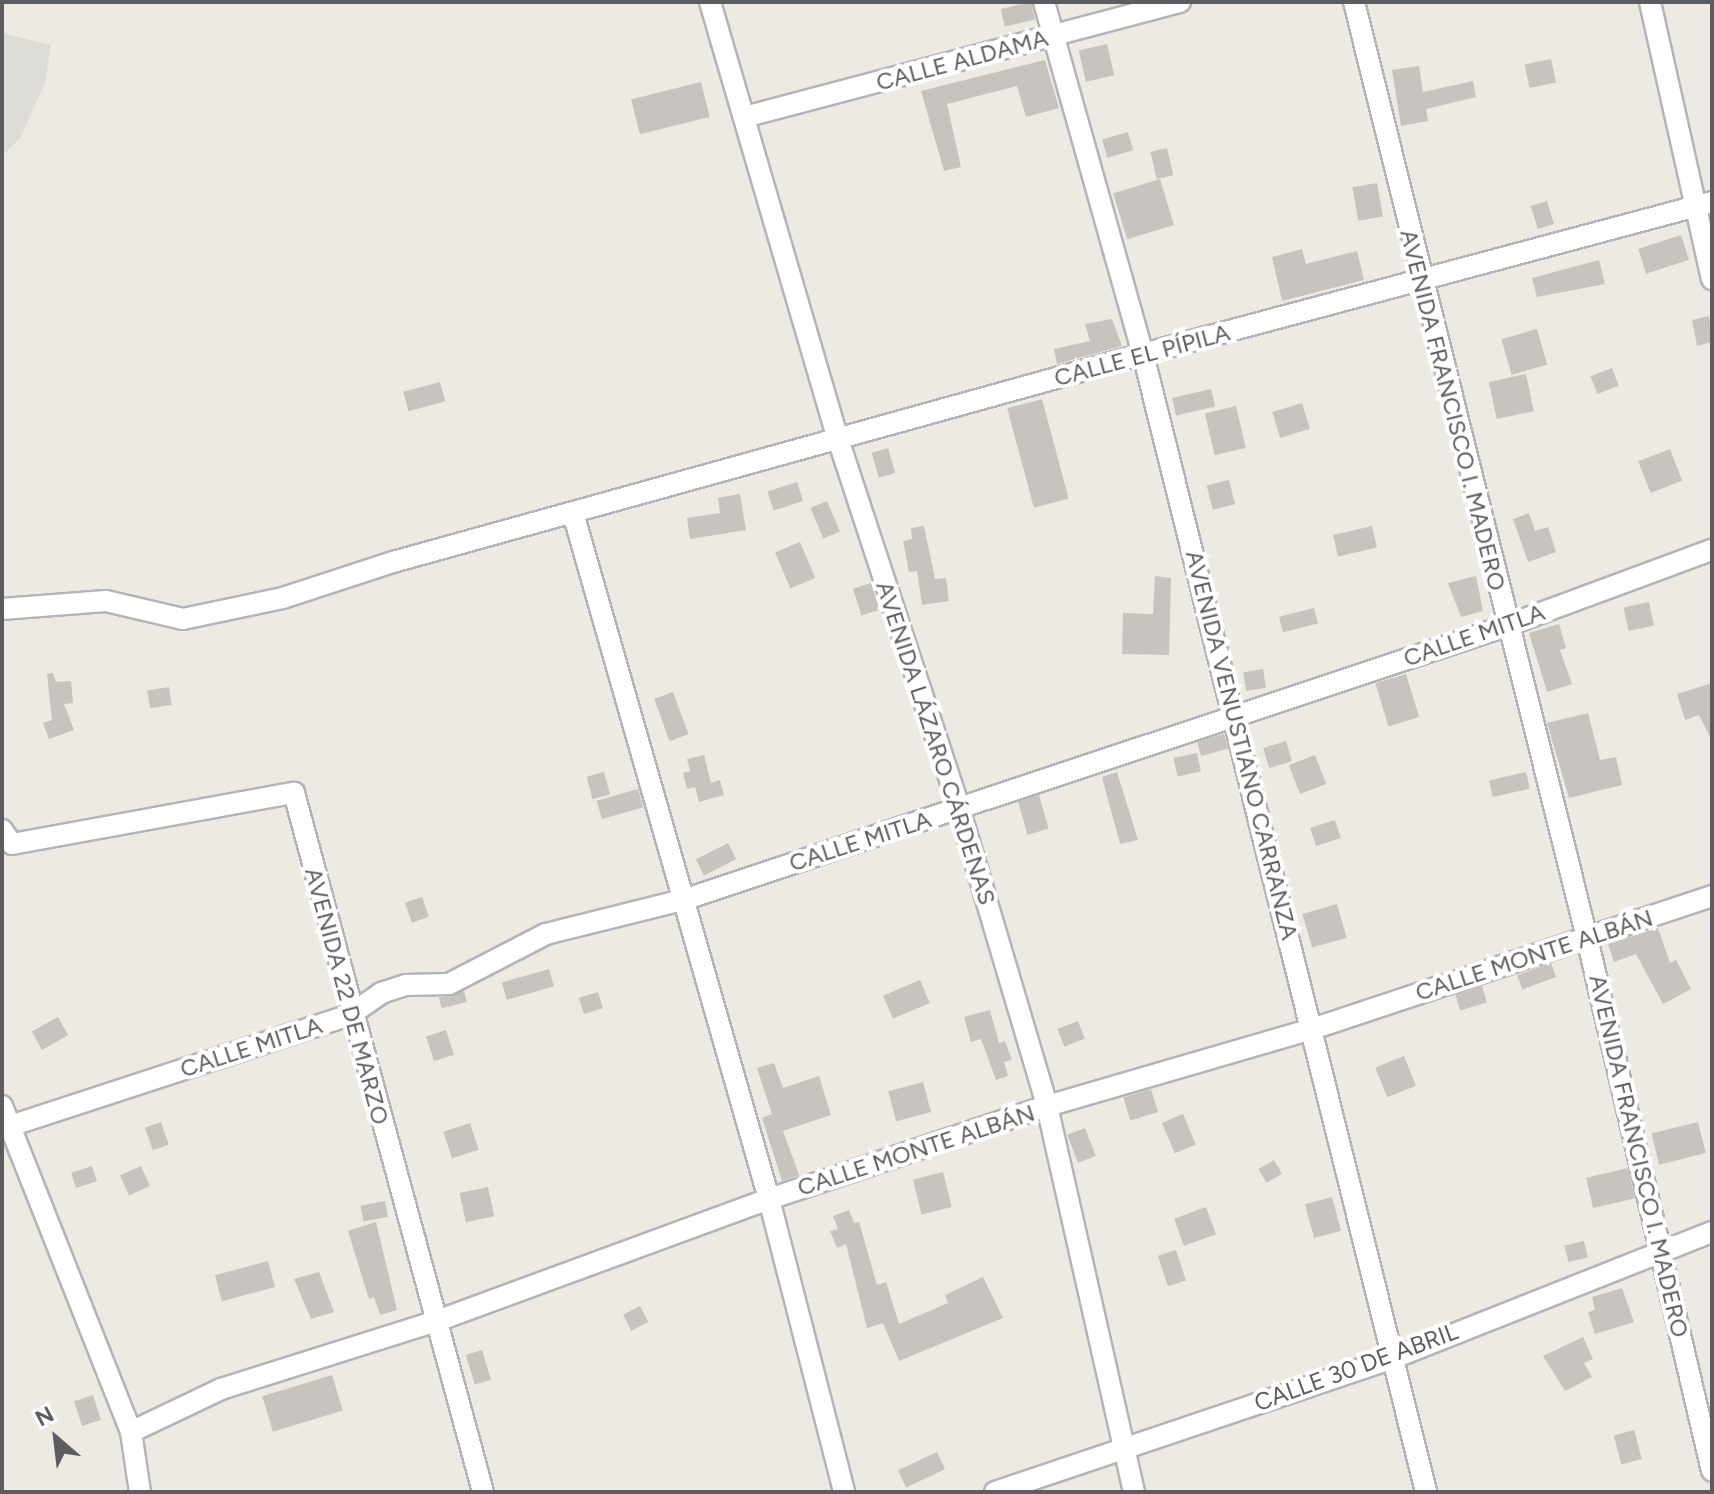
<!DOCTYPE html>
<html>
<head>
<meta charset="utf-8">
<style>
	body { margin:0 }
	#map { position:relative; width:1714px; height:1494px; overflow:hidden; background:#eceae2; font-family:Figtree,sans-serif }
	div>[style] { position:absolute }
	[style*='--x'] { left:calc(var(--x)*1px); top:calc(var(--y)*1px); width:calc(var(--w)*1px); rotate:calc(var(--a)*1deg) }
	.industrial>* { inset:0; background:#dddcd7 }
	.building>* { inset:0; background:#c7c4bf; transform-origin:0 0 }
	.roads { filter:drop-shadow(2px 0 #b3b4b8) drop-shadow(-2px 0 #b3b4b8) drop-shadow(0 2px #b3b4b8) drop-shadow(0 -2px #b3b4b8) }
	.street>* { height:20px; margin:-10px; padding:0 10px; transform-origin:10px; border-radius:10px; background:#fff }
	span { translate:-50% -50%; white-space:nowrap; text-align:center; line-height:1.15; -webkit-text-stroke:8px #fff; paint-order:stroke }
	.street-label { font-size:24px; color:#5b5d61 }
	.frame { position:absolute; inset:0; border:4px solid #5b5d61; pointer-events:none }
	.north { position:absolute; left:16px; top:1398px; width:80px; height:80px; -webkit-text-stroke:6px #fff; paint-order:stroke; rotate:332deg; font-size:22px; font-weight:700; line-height:32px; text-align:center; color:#5b5d61 }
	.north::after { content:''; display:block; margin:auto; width:28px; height:36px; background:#5b5d61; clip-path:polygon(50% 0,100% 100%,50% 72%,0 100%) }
</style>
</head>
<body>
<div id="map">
	<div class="industrial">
		<div style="clip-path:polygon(2px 33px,51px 45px,45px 83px,20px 138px,2px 156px)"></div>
	</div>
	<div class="building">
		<div style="left:1031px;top:2px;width:18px;height:31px;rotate:77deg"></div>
		<div style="left:1107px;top:44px;width:32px;height:29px;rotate:77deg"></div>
		<div style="left:1551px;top:59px;width:24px;height:27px;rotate:78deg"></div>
		<div style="clip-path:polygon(1045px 60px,1059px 108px,1026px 117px,1017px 86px,947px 104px,961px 167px,944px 171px,921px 91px)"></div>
		<div style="clip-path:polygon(1419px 66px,1423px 92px,1473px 81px,1476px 97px,1426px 109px,1428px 121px,1401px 126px,1392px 70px)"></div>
		<div style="left:701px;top:82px;width:36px;height:72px;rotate:76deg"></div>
		<div style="left:1128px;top:132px;width:19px;height:27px;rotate:74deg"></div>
		<div style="left:1167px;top:148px;width:28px;height:17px;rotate:77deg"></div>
		<div style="left:1160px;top:179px;width:48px;height:49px;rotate:73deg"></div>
		<div style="left:1377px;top:183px;width:34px;height:25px;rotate:80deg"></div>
		<div style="left:1547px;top:201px;width:24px;height:17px;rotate:73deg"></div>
		<div style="left:1681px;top:235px;width:26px;height:45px;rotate:72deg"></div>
		<div style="clip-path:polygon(1302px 249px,1306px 264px,1357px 251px,1364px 280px,1282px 301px,1272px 257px)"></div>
		<div style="clip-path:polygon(1599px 260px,1605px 284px,1537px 297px,1532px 278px)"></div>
		<div style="clip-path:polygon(1709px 316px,1712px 342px,1697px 346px,1692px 320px)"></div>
		<div style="clip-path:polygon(1112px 319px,1122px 346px,1057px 364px,1054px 349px,1090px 341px,1085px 324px)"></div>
		<div style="left:1537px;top:329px;width:37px;height:37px;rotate:74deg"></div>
		<div style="left:1612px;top:368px;width:19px;height:23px;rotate:69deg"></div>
		<div style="left:1526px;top:374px;width:38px;height:38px;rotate:78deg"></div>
		<div style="left:440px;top:382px;width:20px;height:38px;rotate:75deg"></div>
		<div style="left:1211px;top:389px;width:18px;height:40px;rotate:77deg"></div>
		<div style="left:1042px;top:399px;width:103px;height:36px;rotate:75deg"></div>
		<div style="left:1302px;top:403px;width:27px;height:31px;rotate:73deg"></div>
		<div style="left:1236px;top:406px;width:43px;height:32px;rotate:77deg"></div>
		<div style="left:888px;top:448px;width:26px;height:17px;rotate:74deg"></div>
		<div style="left:1670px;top:449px;width:34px;height:34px;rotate:69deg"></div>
		<div style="left:1229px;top:480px;width:25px;height:23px;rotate:76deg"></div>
		<div style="left:797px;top:482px;width:20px;height:31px;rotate:72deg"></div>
		<div style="clip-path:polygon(740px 494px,746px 530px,690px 539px,687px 518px,720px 513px,718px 498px)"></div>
		<div style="left:827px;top:501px;width:33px;height:18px;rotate:67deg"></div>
		<div style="clip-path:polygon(1529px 513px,1535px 531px,1548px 527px,1556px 552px,1528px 562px,1513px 519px)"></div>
		<div style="clip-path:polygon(924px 526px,935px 579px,946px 578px,949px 601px,922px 605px,917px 571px,909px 572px,903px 541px,912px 539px,911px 528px)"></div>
		<div style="left:1372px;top:526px;width:22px;height:40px;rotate:77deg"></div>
		<div style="left:800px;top:542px;width:39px;height:27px;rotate:67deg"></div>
		<div style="clip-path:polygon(1155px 576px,1171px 578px,1169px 655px,1122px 654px,1123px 613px,1153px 614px)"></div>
		<div style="clip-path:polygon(1476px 576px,1483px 611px,1461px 617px,1448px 583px)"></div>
		<div style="left:871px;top:583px;width:28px;height:19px;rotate:72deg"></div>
		<div style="left:1649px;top:602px;width:24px;height:26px;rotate:78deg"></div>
		<div style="left:1314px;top:608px;width:16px;height:36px;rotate:76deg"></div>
		<div style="clip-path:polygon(1559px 624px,1566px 648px,1560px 650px,1572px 684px,1547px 692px,1529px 633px)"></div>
		<div style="left:1263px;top:669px;width:19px;height:20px;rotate:81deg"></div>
		<div style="clip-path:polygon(53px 673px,56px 682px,71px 681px,73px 703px,64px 704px,74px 730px,49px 739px,43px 723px,52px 720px,47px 674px)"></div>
		<div style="left:1406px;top:674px;width:45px;height:32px;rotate:73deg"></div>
		<div style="clip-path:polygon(1712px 683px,1712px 741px,1699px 715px,1685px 720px,1677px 694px)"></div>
		<div style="left:169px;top:687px;width:18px;height:22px;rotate:81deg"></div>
		<div style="left:673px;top:692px;width:45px;height:20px;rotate:70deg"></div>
		<div style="clip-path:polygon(1588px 713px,1600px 760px,1616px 757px,1622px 785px,1569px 798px,1547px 723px)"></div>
		<div style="left:1224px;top:734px;width:15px;height:28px;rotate:74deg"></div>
		<div style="left:1286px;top:741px;width:21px;height:24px;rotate:73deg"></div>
		<div style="left:1197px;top:753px;width:19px;height:24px;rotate:78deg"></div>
		<div style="clip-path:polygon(704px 755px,711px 783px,720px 780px,724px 795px,699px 802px,695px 787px,687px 789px,683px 773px,690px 771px,687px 759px)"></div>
		<div style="left:1315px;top:755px;width:31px;height:28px;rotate:69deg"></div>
		<div style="left:604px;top:772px;width:23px;height:18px;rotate:75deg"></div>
		<div style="clip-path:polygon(1117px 772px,1138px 840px,1120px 844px,1102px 777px)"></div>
		<div style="left:1526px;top:772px;width:17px;height:38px;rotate:77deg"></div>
		<div style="left:638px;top:789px;width:19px;height:43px;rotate:74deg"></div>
		<div style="left:1039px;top:795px;width:35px;height:22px;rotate:74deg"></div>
		<div style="left:1335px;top:820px;width:19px;height:26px;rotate:72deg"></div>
		<div style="left:728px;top:843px;width:18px;height:36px;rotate:63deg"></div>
		<div style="left:422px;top:897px;width:21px;height:18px;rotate:71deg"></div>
		<div style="left:1337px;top:904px;width:35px;height:36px;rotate:74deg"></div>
		<div style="clip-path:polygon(1658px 928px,1670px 963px,1676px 960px,1691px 989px,1663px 1004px,1636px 954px,1614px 962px,1608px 944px)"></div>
		<div style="left:1551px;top:963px;width:15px;height:36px;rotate:70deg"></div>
		<div style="left:549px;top:969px;width:18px;height:49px;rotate:74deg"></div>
		<div style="left:920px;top:980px;width:25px;height:40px;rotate:67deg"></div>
		<div style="left:1482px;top:986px;width:17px;height:28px;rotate:73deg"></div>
		<div style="left:464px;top:991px;width:11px;height:26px;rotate:75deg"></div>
		<div style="left:598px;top:992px;width:17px;height:20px;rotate:73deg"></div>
		<div style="clip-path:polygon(990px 1010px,999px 1043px,1005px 1041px,1012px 1060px,1004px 1062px,1008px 1076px,996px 1080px,981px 1039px,971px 1042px,964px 1017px)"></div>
		<div style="left:58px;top:1017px;width:21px;height:30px;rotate:61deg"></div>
		<div style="left:1078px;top:1021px;width:19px;height:22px;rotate:69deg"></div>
		<div style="left:446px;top:1030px;width:26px;height:21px;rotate:72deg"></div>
		<div style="left:1404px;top:1056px;width:32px;height:31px;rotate:68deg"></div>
		<div style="clip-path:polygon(774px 1063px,783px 1088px,819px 1076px,831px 1115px,783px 1131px,799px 1175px,782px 1181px,762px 1118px,772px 1114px,757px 1068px)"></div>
		<div style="left:923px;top:1082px;width:31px;height:36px;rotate:75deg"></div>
		<div style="left:1151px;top:1089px;width:24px;height:29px;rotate:73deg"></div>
		<div style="left:1183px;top:1114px;width:33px;height:23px;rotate:67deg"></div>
		<div style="left:161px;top:1122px;width:24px;height:17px;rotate:71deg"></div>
		<div style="left:1698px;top:1122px;width:32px;height:48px;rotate:76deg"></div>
		<div style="left:470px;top:1123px;width:28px;height:28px;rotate:72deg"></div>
		<div style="left:1085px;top:1128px;width:30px;height:19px;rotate:69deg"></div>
		<div style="left:1274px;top:1160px;width:16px;height:18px;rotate:60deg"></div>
		<div style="left:92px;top:1166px;width:16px;height:22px;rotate:72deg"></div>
		<div style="left:141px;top:1166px;width:22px;height:23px;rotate:66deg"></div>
		<div style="left:1628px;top:1168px;width:31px;height:43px;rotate:77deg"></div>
		<div style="left:943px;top:1172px;width:36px;height:31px;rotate:76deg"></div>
		<div style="left:488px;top:1187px;width:30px;height:29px;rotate:78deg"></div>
		<div style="left:1332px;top:1197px;width:35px;height:28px;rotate:75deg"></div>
		<div style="left:385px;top:1201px;width:16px;height:25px;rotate:79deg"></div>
		<div style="left:1206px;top:1207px;width:29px;height:34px;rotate:70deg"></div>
		<div style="clip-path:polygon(849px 1210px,854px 1223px,859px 1222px,877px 1285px,886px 1282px,899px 1324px,948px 1303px,945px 1295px,983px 1277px,1003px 1318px,899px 1361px,883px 1323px,867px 1328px,846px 1244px,837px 1248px,830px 1231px,838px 1229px,833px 1216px)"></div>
		<div style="clip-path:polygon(376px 1222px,397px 1310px,380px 1315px,374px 1297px,369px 1299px,348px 1231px)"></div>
		<div style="left:1584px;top:1241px;width:17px;height:20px;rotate:77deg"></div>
		<div style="left:1176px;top:1250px;width:32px;height:19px;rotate:72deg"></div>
		<div style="left:268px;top:1261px;width:27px;height:55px;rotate:75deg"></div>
		<div style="clip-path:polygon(319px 1272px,334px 1312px,311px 1319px,294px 1279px)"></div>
		<div style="clip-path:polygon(1622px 1288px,1634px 1322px,1595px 1334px,1588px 1312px,1595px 1310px,1592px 1297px)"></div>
		<div style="left:640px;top:1306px;width:18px;height:19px;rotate:63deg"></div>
		<div style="clip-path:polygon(1583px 1337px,1593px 1359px,1584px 1363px,1592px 1377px,1565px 1391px,1543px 1356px)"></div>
		<div style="left:482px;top:1350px;width:31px;height:17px;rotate:73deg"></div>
		<div style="left:332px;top:1375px;width:37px;height:73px;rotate:73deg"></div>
		<div style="left:93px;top:1395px;width:26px;height:20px;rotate:72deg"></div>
		<div style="left:1634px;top:1430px;width:30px;height:21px;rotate:75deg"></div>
		<div style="left:937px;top:1452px;width:19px;height:43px;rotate:65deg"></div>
	</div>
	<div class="roads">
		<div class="street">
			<div style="--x:710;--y:2;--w:455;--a:73.7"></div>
			<div style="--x:838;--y:439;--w:388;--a:71.8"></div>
			<div style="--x:959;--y:808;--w:311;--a:73.5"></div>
			<div style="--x:1047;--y:1106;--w:396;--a:77.3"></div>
			<div style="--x:1044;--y:2;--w:366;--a:74.3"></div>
			<div style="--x:1143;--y:354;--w:1173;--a:76.03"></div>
			<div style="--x:1354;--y:2;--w:965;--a:76.02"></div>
			<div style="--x:1587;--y:938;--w:547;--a:76.8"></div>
			<div style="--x:1650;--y:2;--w:284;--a:77.4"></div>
			<div style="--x:744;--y:117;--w:451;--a:-14.8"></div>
			<div style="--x:573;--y:513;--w:713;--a:74.05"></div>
			<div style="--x:769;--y:1199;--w:302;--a:75.6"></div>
			<div style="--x:2;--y:609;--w:104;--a:-4.4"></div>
			<div style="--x:106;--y:601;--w:79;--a:13.2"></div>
			<div style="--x:183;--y:619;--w:102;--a:-11.9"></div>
			<div style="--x:283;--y:598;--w:116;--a:-18.1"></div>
			<div style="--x:393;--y:562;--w:778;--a:-15.5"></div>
			<div style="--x:1143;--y:354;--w:589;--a:-14.96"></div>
			<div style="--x:2;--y:830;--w:17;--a:54"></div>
			<div style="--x:12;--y:844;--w:287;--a:-10.3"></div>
			<div style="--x:294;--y:793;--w:724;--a:74.87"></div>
			<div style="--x:2;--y:1106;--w:351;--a:68.4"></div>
			<div style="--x:131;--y:1432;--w:61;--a:81.5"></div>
			<div style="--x:10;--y:1126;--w:358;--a:-18.1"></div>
			<div style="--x:350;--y:1015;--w:38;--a:-35"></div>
			<div style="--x:381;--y:993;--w:26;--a:-18"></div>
			<div style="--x:406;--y:985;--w:43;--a:-1.3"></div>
			<div style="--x:449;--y:984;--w:109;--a:-27.3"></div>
			<div style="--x:546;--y:934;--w:144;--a:-14"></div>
			<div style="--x:686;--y:899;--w:864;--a:-18.41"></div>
			<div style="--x:1506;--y:626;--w:220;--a:-20.3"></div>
			<div style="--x:131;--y:1432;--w:100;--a:-25.5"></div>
			<div style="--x:221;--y:1389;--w:226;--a:-17.5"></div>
			<div style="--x:437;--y:1321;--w:354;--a:-20.2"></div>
			<div style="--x:769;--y:1199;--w:293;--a:-18.5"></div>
			<div style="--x:1047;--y:1106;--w:276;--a:-16.2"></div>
			<div style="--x:1312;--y:1029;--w:422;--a:-18.4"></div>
			<div style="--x:995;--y:1492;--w:418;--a:-18.6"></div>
			<div style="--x:1391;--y:1359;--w:345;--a:-21.6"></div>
		</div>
	</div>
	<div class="street-label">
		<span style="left:962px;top:60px;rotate:-15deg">CALLE ALDAMA</span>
		<span style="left:1142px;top:355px;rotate:-15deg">CALLE EL PÍPILA</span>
		<span style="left:1453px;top:410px;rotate:76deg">AVENIDA FRANCISCO I. MADERO</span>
		<span style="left:1474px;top:635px;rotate:-19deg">CALLE MITLA</span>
		<span style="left:936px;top:743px;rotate:72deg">AVENIDA LÁZARO CÁRDENAS</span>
		<span style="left:1242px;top:745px;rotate:76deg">AVENIDA VENUSTIANO CARRANZA</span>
		<span style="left:860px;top:841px;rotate:-18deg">CALLE MITLA</span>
		<span style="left:1534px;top:955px;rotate:-18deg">CALLE MONTE ALBÁN</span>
		<span style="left:347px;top:996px;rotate:75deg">AVENIDA 22 DE MARZO</span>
		<span style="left:251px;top:1047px;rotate:-18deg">CALLE MITLA</span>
		<span style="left:916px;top:1150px;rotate:-18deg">CALLE MONTE ALBÁN</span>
		<span style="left:1639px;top:1156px;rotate:77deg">AVENIDA FRANCISCO I. MADERO</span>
		<span style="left:1356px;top:1367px;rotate:-20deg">CALLE 30 DE ABRIL</span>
	</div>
	<div class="frame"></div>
	<div class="north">N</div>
</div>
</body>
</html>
